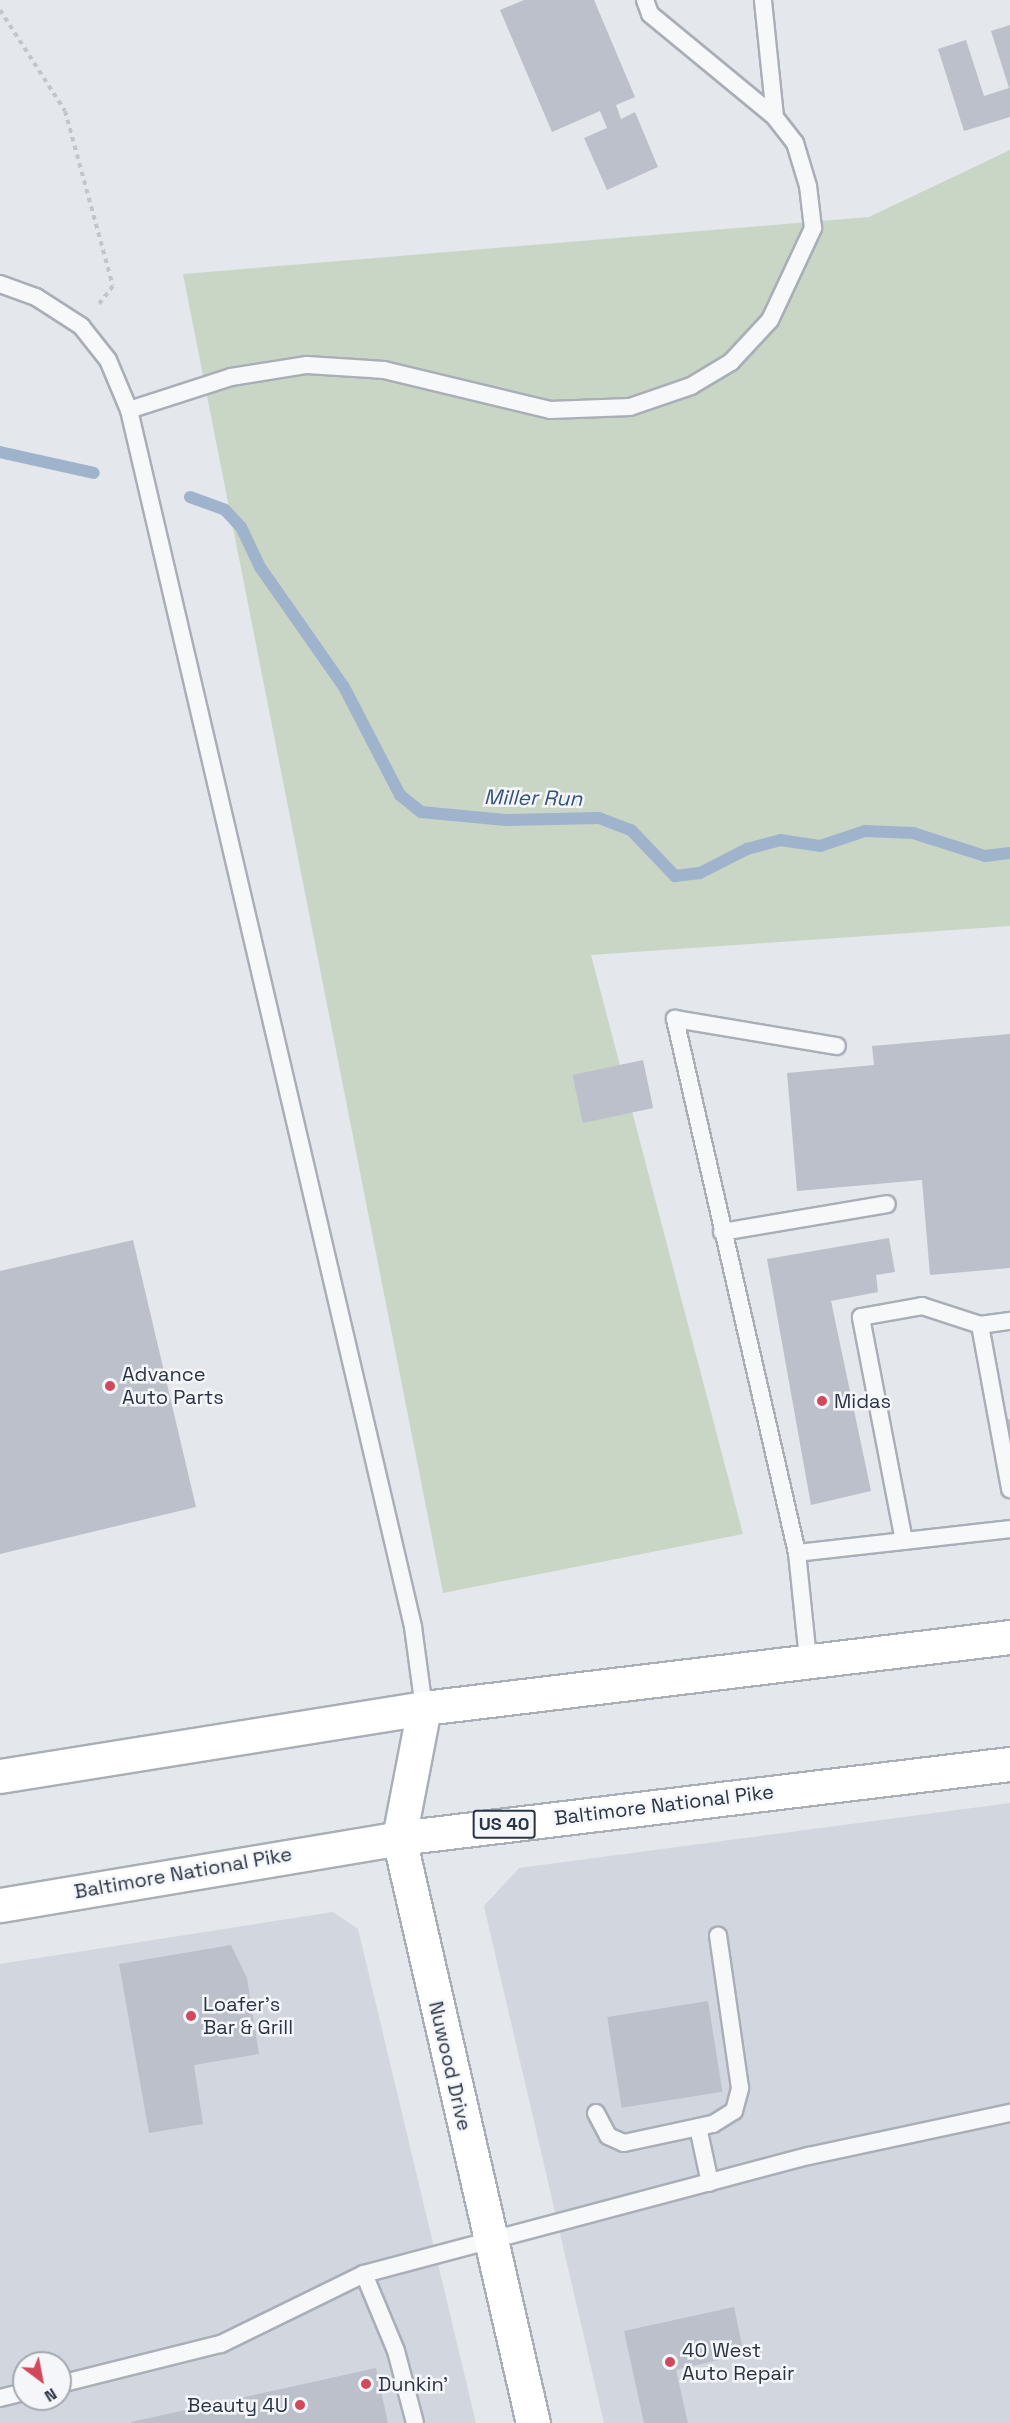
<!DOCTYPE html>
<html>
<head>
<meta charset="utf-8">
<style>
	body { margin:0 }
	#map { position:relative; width:1010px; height:2423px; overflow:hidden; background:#e4e7ec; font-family:"Space Grotesk",sans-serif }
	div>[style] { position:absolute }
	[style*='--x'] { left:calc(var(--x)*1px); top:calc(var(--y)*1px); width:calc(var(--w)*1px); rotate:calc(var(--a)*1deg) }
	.built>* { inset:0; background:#d2d6de }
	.green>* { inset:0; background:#c9d6c5 }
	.stream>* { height:12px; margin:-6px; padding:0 6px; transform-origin:6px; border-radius:6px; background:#9fb4cc }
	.building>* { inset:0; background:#bbc0ca; transform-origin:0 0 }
	.path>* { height:4px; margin-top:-2px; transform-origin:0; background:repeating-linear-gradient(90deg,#c2c5cb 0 4.5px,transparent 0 9px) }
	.roads { filter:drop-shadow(2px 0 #a9aeb7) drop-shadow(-2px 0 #a9aeb7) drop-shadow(0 2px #a9aeb7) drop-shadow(0 -2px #a9aeb7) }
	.lane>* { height:16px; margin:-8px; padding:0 8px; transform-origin:8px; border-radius:8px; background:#f7f8fa }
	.secondary>* { height:33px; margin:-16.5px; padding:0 16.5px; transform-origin:16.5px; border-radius:16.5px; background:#fff }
	.primary>* { height:33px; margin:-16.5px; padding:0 16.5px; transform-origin:16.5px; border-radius:16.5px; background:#fff }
	.dots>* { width:16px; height:16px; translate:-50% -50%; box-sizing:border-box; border:3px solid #f4f6f9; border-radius:50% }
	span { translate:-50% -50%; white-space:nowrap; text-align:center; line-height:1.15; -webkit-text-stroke:5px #f4f6f9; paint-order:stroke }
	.shield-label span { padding:2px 4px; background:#f4f6f9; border:2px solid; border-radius:4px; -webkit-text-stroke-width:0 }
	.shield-label { font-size:18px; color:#2b3445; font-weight:700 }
	.poi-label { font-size:20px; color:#2b3445 }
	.left { translate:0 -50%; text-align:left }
	.right { translate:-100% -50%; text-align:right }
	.street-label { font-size:20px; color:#2b3445 }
	.water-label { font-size:21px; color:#34527a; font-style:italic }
	.north { position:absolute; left:12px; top:2351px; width:60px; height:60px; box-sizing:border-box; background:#f4f6f9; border:2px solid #a4a8b1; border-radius:50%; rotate:148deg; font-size:16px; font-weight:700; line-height:24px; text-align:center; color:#2b3445 }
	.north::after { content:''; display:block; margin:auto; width:21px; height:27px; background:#d1495b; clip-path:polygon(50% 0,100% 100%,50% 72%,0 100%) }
</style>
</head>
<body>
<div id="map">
	<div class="built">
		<div style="clip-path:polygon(1010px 1803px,1010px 2423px,604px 2423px,484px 1906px,519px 1868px)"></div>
		<div style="clip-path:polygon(evenodd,333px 1912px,358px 1929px,476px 2423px,0 2423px,0 1964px,333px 1912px,24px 2363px,60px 2363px,60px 2399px,24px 2399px,24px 2363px)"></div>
	</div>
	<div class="green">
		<div style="clip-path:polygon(1010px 150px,1010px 926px,591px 955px,743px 1534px,443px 1593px,183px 274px,869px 217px)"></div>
	</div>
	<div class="stream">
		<div style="--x:0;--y:452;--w:96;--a:12.6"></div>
		<div style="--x:190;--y:497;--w:37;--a:20"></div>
		<div style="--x:225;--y:510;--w:23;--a:47"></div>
		<div style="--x:241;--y:527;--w:44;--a:64.6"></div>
		<div style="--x:260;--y:567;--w:146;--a:55"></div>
		<div style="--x:344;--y:687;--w:122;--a:62.6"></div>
		<div style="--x:400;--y:795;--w:27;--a:39"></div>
		<div style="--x:421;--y:812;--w:85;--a:5.4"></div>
		<div style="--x:506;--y:820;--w:93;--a:-1.2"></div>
		<div style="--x:599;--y:818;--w:34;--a:21"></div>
		<div style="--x:631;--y:830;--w:64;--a:46.3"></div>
		<div style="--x:675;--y:876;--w:25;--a:-7"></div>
		<div style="--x:700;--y:873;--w:53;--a:-27.1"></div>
		<div style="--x:747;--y:849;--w:34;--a:-15"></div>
		<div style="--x:780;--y:840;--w:40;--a:8.5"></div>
		<div style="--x:820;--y:846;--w:47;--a:-18.4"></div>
		<div style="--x:865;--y:831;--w:48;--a:2.4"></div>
		<div style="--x:913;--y:833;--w:76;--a:17.7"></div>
		<div style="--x:985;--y:856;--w:25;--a:-7"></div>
	</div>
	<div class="building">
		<div style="clip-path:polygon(524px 0,594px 0,635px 97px,616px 105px,621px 119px,635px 112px,658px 167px,607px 190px,584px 138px,607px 128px,600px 111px,552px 132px,500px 10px)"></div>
		<div style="clip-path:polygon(1010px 25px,1010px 117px,964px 131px,938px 49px,966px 40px,984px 96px,1009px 88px,991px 31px)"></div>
		<div style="clip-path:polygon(1010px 1034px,1010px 1268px,930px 1275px,922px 1180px,797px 1191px,787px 1073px,874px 1065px,872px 1046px)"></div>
		<div style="left:643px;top:1060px;width:49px;height:72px;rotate:78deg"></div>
		<div style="clip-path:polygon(889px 1238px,895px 1272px,876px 1275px,878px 1292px,831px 1301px,871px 1491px,811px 1505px,767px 1259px)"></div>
		<div style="clip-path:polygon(133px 1240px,196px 1507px,0 1554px,0 1271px)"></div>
		<div style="clip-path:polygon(1010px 1419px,1010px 1458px,1002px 1421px)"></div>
		<div style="clip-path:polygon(231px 1945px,247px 1978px,259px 2054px,194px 2065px,203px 2124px,149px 2133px,119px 1964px)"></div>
		<div style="left:708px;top:2001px;width:92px;height:102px;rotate:81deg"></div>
		<div style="clip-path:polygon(734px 2307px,744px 2354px,676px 2370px,688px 2423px,644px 2423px,624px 2331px)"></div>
		<div style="clip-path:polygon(376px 2368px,388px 2423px,131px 2423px,131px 2422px)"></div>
	</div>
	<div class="path">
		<div style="--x:0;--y:10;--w:120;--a:57.2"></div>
		<div style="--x:65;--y:111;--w:181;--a:74.7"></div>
		<div style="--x:113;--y:286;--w:24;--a:128"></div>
	</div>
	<div class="roads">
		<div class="lane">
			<div style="--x:645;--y:0;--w:15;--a:70"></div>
			<div style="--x:650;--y:14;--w:162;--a:39.5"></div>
			<div style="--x:775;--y:117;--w:118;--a:-95.9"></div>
			<div style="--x:0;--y:284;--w:38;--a:20"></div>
			<div style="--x:36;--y:297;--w:54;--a:32.8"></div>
			<div style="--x:81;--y:326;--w:43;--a:51.5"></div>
			<div style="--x:108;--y:360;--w:54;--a:67.2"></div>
			<div style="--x:129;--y:410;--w:1250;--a:76.86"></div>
			<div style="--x:413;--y:1627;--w:82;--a:82.3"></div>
			<div style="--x:129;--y:410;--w:107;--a:-17.9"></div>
			<div style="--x:231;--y:377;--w:77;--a:-9"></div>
			<div style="--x:307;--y:365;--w:77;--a:3.7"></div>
			<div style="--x:384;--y:370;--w:171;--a:13.5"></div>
			<div style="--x:550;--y:410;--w:80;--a:-2.1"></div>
			<div style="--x:630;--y:407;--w:65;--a:-19"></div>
			<div style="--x:691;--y:386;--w:47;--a:-31"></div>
			<div style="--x:731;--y:362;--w:57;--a:-47.1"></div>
			<div style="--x:770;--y:320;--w:102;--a:-64.9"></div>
			<div style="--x:813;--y:228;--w:42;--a:-96.8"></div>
			<div style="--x:808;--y:186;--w:45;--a:-106.8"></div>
			<div style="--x:795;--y:143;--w:33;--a:-128"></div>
			<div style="--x:722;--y:1232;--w:167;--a:-9.6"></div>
			<div style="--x:980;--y:1325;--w:167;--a:79.6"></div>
			<div style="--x:904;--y:1541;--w:228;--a:-100.9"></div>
			<div style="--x:861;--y:1317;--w:62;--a:-10.2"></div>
			<div style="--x:922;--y:1306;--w:61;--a:18.1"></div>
			<div style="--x:980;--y:1325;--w:30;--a:-8"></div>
			<div style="--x:797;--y:1553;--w:548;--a:-102.87"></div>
			<div style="--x:675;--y:1019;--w:164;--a:9.5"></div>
			<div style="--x:808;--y:1659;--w:107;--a:-95.9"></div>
			<div style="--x:797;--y:1553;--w:214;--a:-6.4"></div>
			<div style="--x:596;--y:2113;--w:26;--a:62"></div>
			<div style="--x:608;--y:2136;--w:17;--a:24"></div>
			<div style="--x:624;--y:2143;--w:91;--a:-12.1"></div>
			<div style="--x:713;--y:2124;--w:25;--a:-32"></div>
			<div style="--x:734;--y:2111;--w:24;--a:-75"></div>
			<div style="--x:740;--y:2088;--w:154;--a:-98.2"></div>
			<div style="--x:698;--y:2127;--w:57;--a:77.9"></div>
			<div style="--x:364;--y:2274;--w:83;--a:67.4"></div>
			<div style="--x:396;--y:2351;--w:74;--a:75.2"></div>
			<div style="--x:60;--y:2384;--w:166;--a:-14"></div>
			<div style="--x:221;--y:2344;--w:159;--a:-26.1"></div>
			<div style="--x:364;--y:2274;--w:460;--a:-14.9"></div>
			<div style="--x:809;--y:2156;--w:206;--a:-12.1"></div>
			<div style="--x:0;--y:2398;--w:25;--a:-14"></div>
		</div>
		<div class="secondary">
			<div style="--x:424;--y:1708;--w:132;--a:100.9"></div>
			<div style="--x:399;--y:1838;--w:600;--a:77.1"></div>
		</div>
		<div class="primary">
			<div style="--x:0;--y:1776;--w:429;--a:-9.1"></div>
			<div style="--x:424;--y:1708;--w:590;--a:-6.91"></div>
			<div style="--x:0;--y:1905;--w:405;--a:-9.5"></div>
			<div style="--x:399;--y:1838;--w:615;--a:-6.91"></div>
		</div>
	</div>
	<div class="dots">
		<div style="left:110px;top:1386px;background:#d1495b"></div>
		<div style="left:822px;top:1401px;background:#d1495b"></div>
		<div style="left:191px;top:2016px;background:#d1495b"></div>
		<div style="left:670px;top:2362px;background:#d1495b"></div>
		<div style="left:366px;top:2384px;background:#d1495b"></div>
		<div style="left:300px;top:2405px;background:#d1495b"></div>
	</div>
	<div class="shield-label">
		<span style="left:504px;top:1824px">US 40</span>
	</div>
	<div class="poi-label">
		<span class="left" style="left:122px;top:1386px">Advance<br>Auto Parts</span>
		<span class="left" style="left:834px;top:1401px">Midas</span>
		<span class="left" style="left:203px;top:2016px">Loafer's<br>Bar &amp; Grill</span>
		<span class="left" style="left:682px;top:2362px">40 West<br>Auto Repair</span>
		<span class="left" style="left:378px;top:2384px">Dunkin'</span>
		<span class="right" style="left:288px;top:2405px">Beauty 4U</span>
	</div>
	<div class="street-label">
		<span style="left:664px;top:1805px;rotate:-7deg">Baltimore National Pike</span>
		<span style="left:183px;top:1873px;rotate:-10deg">Baltimore National Pike</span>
		<span style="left:450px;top:2066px;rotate:77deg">Nuwood Drive</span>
	</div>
	<div class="water-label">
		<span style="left:533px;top:798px;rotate:1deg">Miller Run</span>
	</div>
	<div class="north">N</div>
</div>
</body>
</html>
